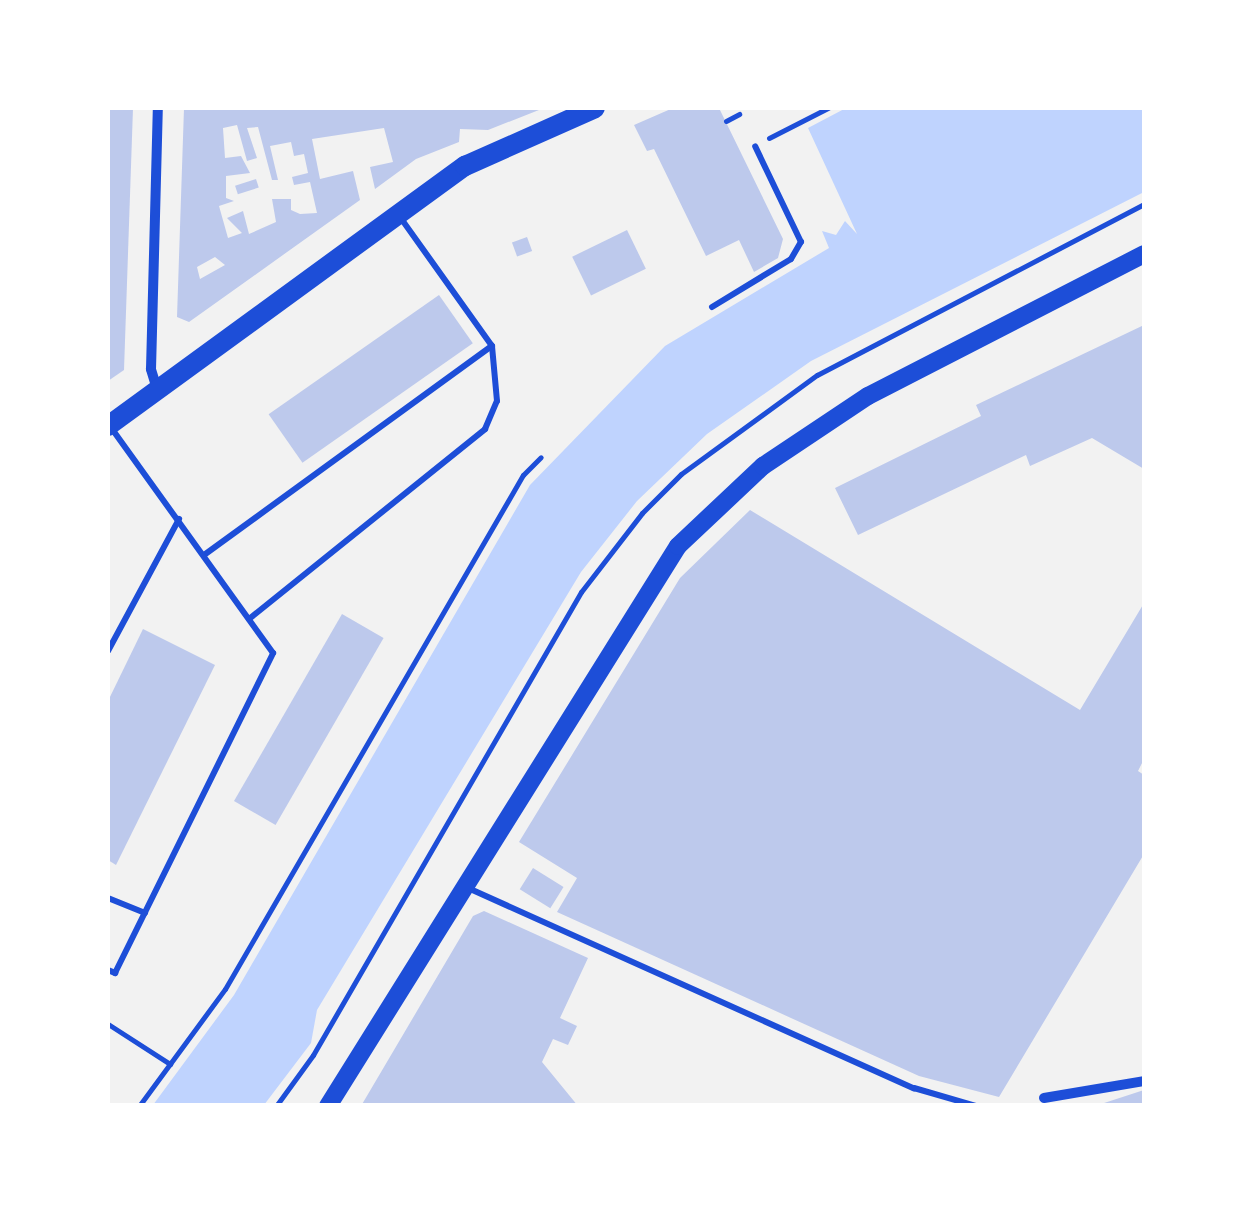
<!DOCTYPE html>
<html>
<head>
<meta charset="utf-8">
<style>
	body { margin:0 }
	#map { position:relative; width:1252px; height:1213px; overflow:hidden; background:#f2f2f2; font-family:Merriweather,serif }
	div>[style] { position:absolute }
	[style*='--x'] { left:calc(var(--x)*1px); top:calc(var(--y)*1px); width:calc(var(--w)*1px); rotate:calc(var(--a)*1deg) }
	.water>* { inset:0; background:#bfd3fe }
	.building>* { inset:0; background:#bdc9ec; transform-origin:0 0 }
	.path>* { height:5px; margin:-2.5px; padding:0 2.5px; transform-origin:2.5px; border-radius:2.5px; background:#1d4ed8 }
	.service>* { height:6px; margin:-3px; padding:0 3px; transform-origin:3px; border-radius:3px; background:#1d4ed8 }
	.minor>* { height:10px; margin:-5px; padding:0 5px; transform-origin:5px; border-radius:5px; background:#1d4ed8 }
	.tertiary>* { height:18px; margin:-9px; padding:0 9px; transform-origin:9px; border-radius:9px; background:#1d4ed8 }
	.secondary>* { height:20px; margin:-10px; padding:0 10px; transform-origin:10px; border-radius:10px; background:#1d4ed8 }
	span { translate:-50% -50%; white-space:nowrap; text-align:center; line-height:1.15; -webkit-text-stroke:9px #fff; paint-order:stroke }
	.frame { position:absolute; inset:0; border:110px solid #fff; pointer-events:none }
</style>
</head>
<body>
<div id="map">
	<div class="water">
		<div style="clip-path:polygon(846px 108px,1144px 108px,1144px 192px,811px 361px,707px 434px,637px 501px,581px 572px,317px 1010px,311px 1043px,264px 1105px,153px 1105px,234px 995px,530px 485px,665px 346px,829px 248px,822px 231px,836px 235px,845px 221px,857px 234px,808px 128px)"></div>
	</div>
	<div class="building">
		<div style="clip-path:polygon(108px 108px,133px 108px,124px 370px,108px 381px)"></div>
		<div style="clip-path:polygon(evenodd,184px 108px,544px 108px,488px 130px,460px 129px,459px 142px,416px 159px,375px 189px,370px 167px,393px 162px,384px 128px,312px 139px,320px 179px,353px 171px,360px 200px,189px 322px,177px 317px,184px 108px,237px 125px,247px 161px,257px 158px,247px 128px,258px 127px,272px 180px,278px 180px,270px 146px,291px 142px,294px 156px,304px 154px,308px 173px,292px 177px,294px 185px,310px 182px,317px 213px,300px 214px,291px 210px,291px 199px,272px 199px,276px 222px,249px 234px,243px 211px,227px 218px,242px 233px,228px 238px,219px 206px,234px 201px,226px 198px,226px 176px,250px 173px,241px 156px,225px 158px,223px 128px,237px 125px,184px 108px,215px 257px,225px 265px,200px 279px,197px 267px,215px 257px)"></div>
		<div style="clip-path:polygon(673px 108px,719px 108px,783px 239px,778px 258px,754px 272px,739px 240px,706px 256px,654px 149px,647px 151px,634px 125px)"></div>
		<div style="left:256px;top:179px;width:9px;height:22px;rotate:72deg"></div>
		<div style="left:627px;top:230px;width:43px;height:61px;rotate:64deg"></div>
		<div style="left:527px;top:237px;width:15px;height:16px;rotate:70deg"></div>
		<div style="left:439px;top:295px;width:59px;height:208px;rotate:55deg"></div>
		<div style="clip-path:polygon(1144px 325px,1144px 469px,1092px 438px,1030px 466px,1026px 455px,858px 535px,835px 488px,981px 416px,976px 405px)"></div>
		<div style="clip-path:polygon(750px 510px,1080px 710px,1144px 603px,1144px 759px,1138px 771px,1144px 775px,1144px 854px,999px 1097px,919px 1076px,557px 912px,577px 878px,519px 842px,680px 578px)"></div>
		<div style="left:342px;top:614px;width:48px;height:216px;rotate:30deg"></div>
		<div style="clip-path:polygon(143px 629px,215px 665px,116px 865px,108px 860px,108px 701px)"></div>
		<div style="left:533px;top:868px;width:36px;height:25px;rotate:32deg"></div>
		<div style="clip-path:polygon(484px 911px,588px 958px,560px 1018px,577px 1026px,568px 1045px,553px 1039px,542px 1062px,578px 1106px,361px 1106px,473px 916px)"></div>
		<div style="clip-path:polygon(1144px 1090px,1144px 1106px,1098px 1106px,1098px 1105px)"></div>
	</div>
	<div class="path">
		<div style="--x:726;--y:121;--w:15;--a:-28"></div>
		<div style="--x:769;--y:138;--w:66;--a:-27"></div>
		<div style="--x:108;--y:1024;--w:74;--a:32.8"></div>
		<div style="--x:139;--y:1106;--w:145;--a:-53.7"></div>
		<div style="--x:225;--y:989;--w:594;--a:-59.9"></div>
		<div style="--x:523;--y:475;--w:25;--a:-45"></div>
		<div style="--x:276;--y:1106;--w:63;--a:-54"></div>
		<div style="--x:313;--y:1055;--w:535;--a:-59.94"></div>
		<div style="--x:581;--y:592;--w:100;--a:-52.3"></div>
		<div style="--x:642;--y:513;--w:55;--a:-45"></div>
		<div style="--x:681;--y:474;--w:168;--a:-36.1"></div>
		<div style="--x:817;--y:375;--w:369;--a:-27.6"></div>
	</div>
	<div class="service">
		<div style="--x:712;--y:307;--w:92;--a:-31.3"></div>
		<div style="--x:791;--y:259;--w:20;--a:-60"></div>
		<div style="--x:801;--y:242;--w:106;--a:-115.6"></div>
		<div style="--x:204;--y:555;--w:356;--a:-36"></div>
		<div style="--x:249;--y:619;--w:303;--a:-38.8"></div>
		<div style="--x:485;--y:429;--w:30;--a:-67"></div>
		<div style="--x:497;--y:401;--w:55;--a:-95.2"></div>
		<div style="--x:492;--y:346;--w:158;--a:-125.5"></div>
		<div style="--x:108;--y:651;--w:150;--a:-61.7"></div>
		<div style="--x:468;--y:888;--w:489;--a:24.2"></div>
		<div style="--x:914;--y:1088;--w:65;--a:16.2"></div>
		<div style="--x:108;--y:898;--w:40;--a:22"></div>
		<div style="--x:108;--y:970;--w:8;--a:23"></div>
		<div style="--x:115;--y:973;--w:357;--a:-63.7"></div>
		<div style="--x:273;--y:653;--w:274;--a:-125.7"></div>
	</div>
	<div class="minor">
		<div style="--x:157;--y:389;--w:21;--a:-107"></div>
		<div style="--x:151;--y:369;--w:261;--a:-88.5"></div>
		<div style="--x:1044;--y:1098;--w:101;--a:-9.6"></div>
	</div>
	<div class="tertiary">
		<div style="--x:328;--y:1106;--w:660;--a:-57.99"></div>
		<div style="--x:678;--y:546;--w:117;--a:-43.3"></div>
		<div style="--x:763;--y:466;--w:126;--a:-33.7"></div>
		<div style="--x:868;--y:396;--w:310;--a:-27.2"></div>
	</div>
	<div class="secondary">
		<div style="--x:108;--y:426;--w:442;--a:-36.1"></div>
		<div style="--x:465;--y:166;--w:142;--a:-24"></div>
	</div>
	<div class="frame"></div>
</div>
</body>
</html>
